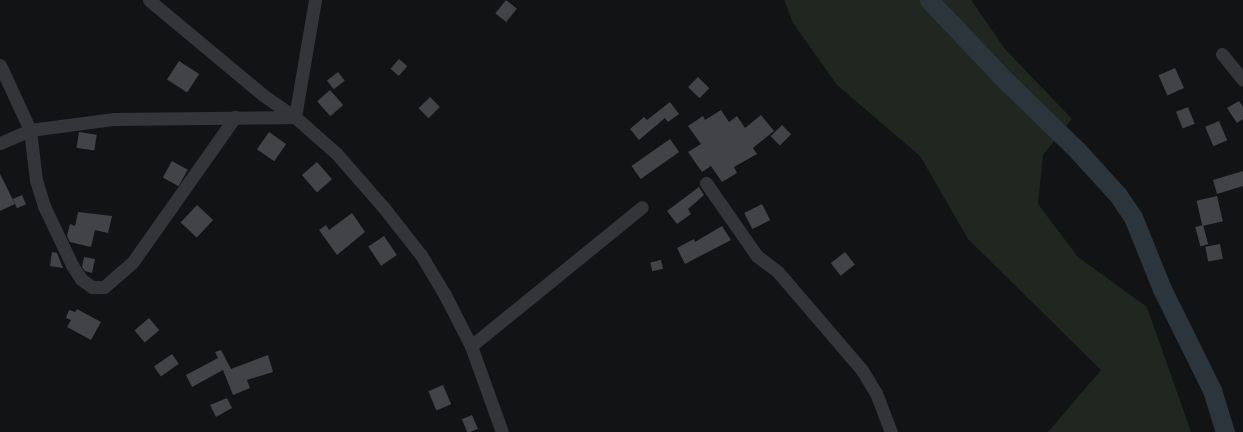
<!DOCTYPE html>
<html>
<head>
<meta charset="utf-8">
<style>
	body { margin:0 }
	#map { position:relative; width:1243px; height:432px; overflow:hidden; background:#121314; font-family:"Noto Sans",sans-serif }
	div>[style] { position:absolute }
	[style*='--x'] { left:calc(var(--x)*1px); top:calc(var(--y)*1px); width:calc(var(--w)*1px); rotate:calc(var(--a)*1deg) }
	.green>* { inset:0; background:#1f2720 }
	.river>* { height:19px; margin:-9.5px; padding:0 9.5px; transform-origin:9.5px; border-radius:9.5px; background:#2c353c }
	.building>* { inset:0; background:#414347; transform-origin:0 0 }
	.minor>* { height:13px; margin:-6.5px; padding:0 6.5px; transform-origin:6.5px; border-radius:6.5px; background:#343539 }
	span { translate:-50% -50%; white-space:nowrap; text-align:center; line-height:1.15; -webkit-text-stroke:3px #0e0e0f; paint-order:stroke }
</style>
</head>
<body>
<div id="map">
	<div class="green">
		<div style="clip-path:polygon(784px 0,971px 0,1005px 49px,1072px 119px,1043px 155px,1038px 204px,1078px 257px,1147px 307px,1191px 432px,1048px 432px,1101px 370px,968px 239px,920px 156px,837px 85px,793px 23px)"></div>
	</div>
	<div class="river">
		<div style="--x:929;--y:0;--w:112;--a:46.5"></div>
		<div style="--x:1006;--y:81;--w:99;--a:44.2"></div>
		<div style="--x:1077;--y:150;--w:61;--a:47.7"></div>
		<div style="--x:1118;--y:195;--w:27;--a:56"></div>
		<div style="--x:1133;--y:217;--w:78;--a:68.1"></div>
		<div style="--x:1162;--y:289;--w:113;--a:63.7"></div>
		<div style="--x:1212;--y:390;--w:44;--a:72.8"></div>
	</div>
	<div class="building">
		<div style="left:506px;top:0;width:14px;height:17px;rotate:39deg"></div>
		<div style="left:399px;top:59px;width:11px;height:13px;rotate:41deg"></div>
		<div style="left:179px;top:61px;width:24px;height:22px;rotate:33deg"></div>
		<div style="left:1175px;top:68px;width:22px;height:18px;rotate:66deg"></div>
		<div style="left:338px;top:72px;width:11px;height:14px;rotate:52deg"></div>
		<div style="left:698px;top:77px;width:16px;height:14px;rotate:45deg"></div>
		<div style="left:330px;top:90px;width:20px;height:17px;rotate:49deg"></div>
		<div style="left:430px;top:97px;width:14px;height:16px;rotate:45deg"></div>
		<div style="clip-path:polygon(1239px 101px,1243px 107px,1243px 119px,1237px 123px,1227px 108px)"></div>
		<div style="clip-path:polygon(670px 102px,679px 114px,668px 122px,665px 118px,639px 140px,630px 129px,644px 117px,647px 120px)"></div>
		<div style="left:1188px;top:107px;width:18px;height:13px;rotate:68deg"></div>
		<div style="clip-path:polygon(721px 110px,729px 122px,737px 116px,745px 128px,761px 115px,774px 131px,753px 148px,757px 154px,734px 167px,737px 173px,722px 182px,711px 166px,702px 172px,688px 152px,701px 144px,688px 126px,703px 116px,705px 120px)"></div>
		<div style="left:1219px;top:121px;width:21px;height:15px;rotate:67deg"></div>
		<div style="left:782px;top:125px;width:13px;height:16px;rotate:45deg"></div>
		<div style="left:79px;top:132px;width:18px;height:16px;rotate:9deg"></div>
		<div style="left:269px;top:132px;width:21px;height:21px;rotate:35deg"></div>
		<div style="left:670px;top:139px;width:16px;height:47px;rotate:55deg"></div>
		<div style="left:172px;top:161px;width:18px;height:19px;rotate:29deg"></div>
		<div style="left:317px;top:162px;width:23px;height:20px;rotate:49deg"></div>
		<div style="clip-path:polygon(1243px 171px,1243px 186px,1217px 194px,1213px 180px)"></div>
		<div style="clip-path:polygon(0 174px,15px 204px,0 211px)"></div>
		<div style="clip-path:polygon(699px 187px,704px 195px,688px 209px,691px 214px,677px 224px,667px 211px)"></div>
		<div style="left:22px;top:195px;width:10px;height:10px;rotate:66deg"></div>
		<div style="left:1217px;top:196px;width:26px;height:21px;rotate:77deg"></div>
		<div style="left:762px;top:204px;width:18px;height:20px;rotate:63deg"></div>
		<div style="left:197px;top:205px;width:22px;height:24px;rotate:43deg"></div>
		<div style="clip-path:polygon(78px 212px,112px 216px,108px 233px,95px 230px,91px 247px,70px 242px,67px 236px,70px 224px,75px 226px)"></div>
		<div style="clip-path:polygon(352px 213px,365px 232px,337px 255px,319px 230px,326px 225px,329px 230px)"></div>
		<div style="left:1203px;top:225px;width:20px;height:8px;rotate:75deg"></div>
		<div style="clip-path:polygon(722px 226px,731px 240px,685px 264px,677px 248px,694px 239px,695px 242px)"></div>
		<div style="left:384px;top:236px;width:23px;height:19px;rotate:56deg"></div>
		<div style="left:1220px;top:244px;width:15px;height:15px;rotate:79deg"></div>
		<div style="clip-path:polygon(52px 252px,57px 253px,63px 268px,50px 266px)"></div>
		<div style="left:845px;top:252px;width:16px;height:18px;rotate:52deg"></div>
		<div style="clip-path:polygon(84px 257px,95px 259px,92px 273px,85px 271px,82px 267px)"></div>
		<div style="left:661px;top:260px;width:9px;height:11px;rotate:77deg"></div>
		<div style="clip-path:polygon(77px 309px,101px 322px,91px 340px,67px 327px,71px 320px,66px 318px,69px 310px,75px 312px)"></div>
		<div style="left:149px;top:318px;width:16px;height:19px;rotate:50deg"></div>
		<div style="clip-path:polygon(221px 350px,231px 369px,268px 355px,273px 372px,247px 380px,250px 388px,233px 395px,223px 370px,192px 387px,186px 375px,218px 358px,215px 352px)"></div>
		<div style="left:172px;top:354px;width:12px;height:22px;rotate:55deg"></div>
		<div style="left:443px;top:385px;width:21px;height:16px;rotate:67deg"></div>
		<div style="clip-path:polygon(227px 398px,232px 408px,216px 417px,210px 405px)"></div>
		<div style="left:472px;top:415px;width:15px;height:11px;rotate:67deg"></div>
	</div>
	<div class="minor">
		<div style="--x:149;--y:0;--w:148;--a:39.8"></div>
		<div style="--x:263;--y:95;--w:39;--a:35"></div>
		<div style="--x:295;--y:117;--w:55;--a:41.3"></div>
		<div style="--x:336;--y:153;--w:73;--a:48.9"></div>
		<div style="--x:384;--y:208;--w:60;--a:51.8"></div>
		<div style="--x:421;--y:255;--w:47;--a:59"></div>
		<div style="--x:445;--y:295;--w:57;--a:63"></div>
		<div style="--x:471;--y:346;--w:91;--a:70.2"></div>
		<div style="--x:1222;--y:54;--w:33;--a:51"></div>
		<div style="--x:0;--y:65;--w:72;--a:65.2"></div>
		<div style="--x:30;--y:130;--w:50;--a:83.2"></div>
		<div style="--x:36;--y:180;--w:27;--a:73"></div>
		<div style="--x:44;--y:206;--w:65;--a:64.6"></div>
		<div style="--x:72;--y:265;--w:17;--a:57"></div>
		<div style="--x:81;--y:279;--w:14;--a:36"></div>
		<div style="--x:92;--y:287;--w:12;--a:0"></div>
		<div style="--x:104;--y:287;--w:37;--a:-41"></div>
		<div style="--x:132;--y:263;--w:179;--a:-54.8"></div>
		<div style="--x:295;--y:117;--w:119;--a:-80.3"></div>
		<div style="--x:0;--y:143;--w:33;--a:-23"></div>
		<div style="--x:30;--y:130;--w:85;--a:-7.5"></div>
		<div style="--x:114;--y:119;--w:181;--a:-0.6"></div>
		<div style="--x:706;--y:183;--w:89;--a:55.1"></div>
		<div style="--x:757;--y:256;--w:26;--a:37"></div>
		<div style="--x:778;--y:272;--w:129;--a:49.4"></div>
		<div style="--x:862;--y:370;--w:27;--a:59"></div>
		<div style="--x:876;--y:393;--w:42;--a:69"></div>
		<div style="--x:471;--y:346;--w:220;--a:-39.1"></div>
	</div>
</div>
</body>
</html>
